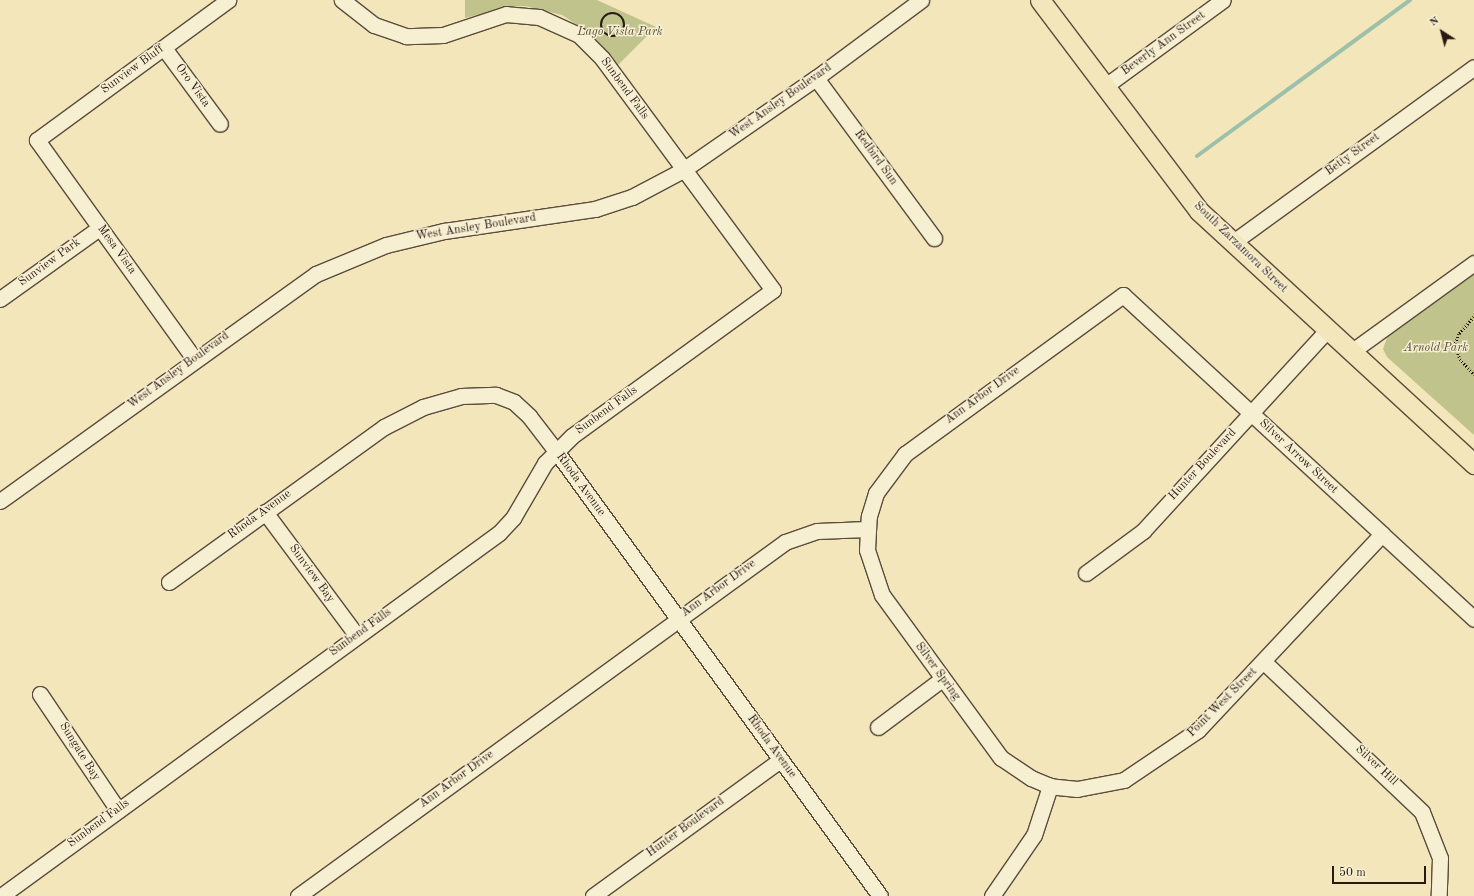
<!DOCTYPE html>
<html>
<head>
<meta charset="utf-8">
<style>
	body { margin:0 }
	#map { position:relative; width:1474px; height:896px; overflow:hidden; background:#f2e6ba; font-family:"Old Standard TT",serif }
	div>[style] { position:absolute }
	[style*='--x'] { left:calc(var(--x)*1px); top:calc(var(--y)*1px); width:calc(var(--w)*1px); rotate:calc(var(--a)*1deg) }
	.green>* { inset:0; background:#c0c38b }
	.stream>* { height:4px; margin:-2px; padding:0 2px; transform-origin:2px; border-radius:2px; background:#9cc0a9 }
	.path>* { height:2.5px; margin-top:-1.25px; transform-origin:0; background:repeating-linear-gradient(90deg,#291913 0 1px,transparent 0 3px) }
	.path>.ring { margin:-1.25px; padding:0; box-sizing:content-box; background:none; border:2.5px solid #291913; border-radius:50% }
	.roads { filter:drop-shadow(1px 0 #5b4c3d) drop-shadow(-1px 0 #5b4c3d) drop-shadow(0 1px #5b4c3d) drop-shadow(0 -1px #5b4c3d) }
	.minor>* { height:15px; margin:-7.5px; padding:0 7.5px; transform-origin:7.5px; border-radius:7.5px; background:#f7efd2 }
	.major>* { height:19px; margin:-9.5px; padding:0 9.5px; transform-origin:9.5px; border-radius:9.5px; background:#f2e6ba }
	span { translate:-50% -50%; white-space:nowrap; text-align:center; line-height:1.15; -webkit-text-stroke:3px #f7efd2; paint-order:stroke }
	.park-label { font-size:12px; color:#564c37; font-style:italic }
	.street-label { font-size:12px; color:#291913 }
	.north { position:absolute; left:1422px; top:12px; width:40px; height:40px; -webkit-text-stroke:3px #f7efd2; paint-order:stroke; rotate:324deg; font-size:11px; font-weight:700; line-height:16px; text-align:center; color:#291913 }
	.north::after { content:''; display:block; margin:auto; width:14px; height:18px; background:#291913; clip-path:polygon(50% 0,100% 100%,50% 72%,0 100%) }
	.scale { position:absolute; left:1332px; top:866px; width:94px; height:18px; box-sizing:border-box; border:2px solid #291913; border-top:0; padding-left:5px; font-size:12px; line-height:14px; white-space:nowrap; color:#291913; -webkit-text-stroke:3px #f7efd2; paint-order:stroke }
</style>
</head>
<body>
<div id="map">
	<div class="green">
		<div style="clip-path:polygon(465px 0,597px 0,656px 27px,618px 65px,591px 34px,562px 15px,525px 6px,510px 7px,465px 18px)"></div>
		<div style="clip-path:polygon(1474px 272px,1474px 435px,1387px 357px,1383px 349px,1388px 335px)"></div>
	</div>
	<div class="stream">
		<div style="--x:1197;--y:156;--w:264;--a:-36.2"></div>
	</div>
	<div class="path">
		<div class="ring" style="left:601px;top:13px;width:21.5px;height:21.5px"></div>
		<div style="--x:1474;--y:317;--w:23;--a:131"></div>
		<div style="--x:1459;--y:334;--w:12;--a:110"></div>
		<div style="--x:1455;--y:345;--w:15;--a:70"></div>
		<div style="--x:1460;--y:359;--w:21;--a:47"></div>
	</div>
	<div class="roads">
		<div class="minor">
			<div style="--x:164;--y:48;--w:94;--a:53.6"></div>
			<div style="--x:816;--y:78;--w:199;--a:53.6"></div>
			<div style="--x:1104;--y:87;--w:147;--a:-36.2"></div>
			<div style="--x:1232;--y:243;--w:299;--a:-36"></div>
			<div style="--x:0;--y:299;--w:122;--a:-35.6"></div>
			<div style="--x:1351;--y:352;--w:152;--a:-35.9"></div>
			<div style="--x:195;--y:360;--w:271;--a:-125.7"></div>
			<div style="--x:37;--y:140;--w:237;--a:-36.2"></div>
			<div style="--x:0;--y:501;--w:389;--a:-35.7"></div>
			<div style="--x:316;--y:274;--w:76;--a:-22.5"></div>
			<div style="--x:386;--y:245;--w:60;--a:-13.6"></div>
			<div style="--x:444;--y:231;--w:153;--a:-8.3"></div>
			<div style="--x:595;--y:209;--w:39;--a:-18"></div>
			<div style="--x:632;--y:197;--w:58;--a:-27.9"></div>
			<div style="--x:683;--y:170;--w:162;--a:-34.7"></div>
			<div style="--x:816;--y:78;--w:131;--a:-36.6"></div>
			<div style="--x:265;--y:512;--w:154;--a:53.4"></div>
			<div style="--x:1382;--y:534;--w:269;--a:133.2"></div>
			<div style="--x:1198;--y:730;--w:89;--a:146"></div>
			<div style="--x:1124;--y:780;--w:48;--a:169.2"></div>
			<div style="--x:1077;--y:789;--w:27;--a:-174"></div>
			<div style="--x:1050;--y:786;--w:21;--a:-157"></div>
			<div style="--x:1031;--y:778;--w:36;--a:-146"></div>
			<div style="--x:1001;--y:758;--w:202;--a:-126.1"></div>
			<div style="--x:882;--y:595;--w:47;--a:-108.4"></div>
			<div style="--x:867;--y:550;--w:34;--a:-87"></div>
			<div style="--x:869;--y:516;--w:24;--a:-73"></div>
			<div style="--x:876;--y:493;--w:49;--a:-53.4"></div>
			<div style="--x:905;--y:454;--w:270;--a:-36.1"></div>
			<div style="--x:1123;--y:295;--w:174;--a:42.7"></div>
			<div style="--x:1251;--y:413;--w:178;--a:42.7"></div>
			<div style="--x:1382;--y:534;--w:125;--a:42.7"></div>
			<div style="--x:1086;--y:573;--w:71;--a:-36.4"></div>
			<div style="--x:1143;--y:531;--w:273;--a:-47.5"></div>
			<div style="--x:169;--y:582;--w:265;--a:-35.8"></div>
			<div style="--x:384;--y:427;--w:44;--a:-27.1"></div>
			<div style="--x:423;--y:407;--w:40;--a:-16"></div>
			<div style="--x:461;--y:396;--w:35;--a:-2"></div>
			<div style="--x:496;--y:395;--w:19;--a:21"></div>
			<div style="--x:514;--y:402;--w:21;--a:43"></div>
			<div style="--x:529;--y:416;--w:44;--a:52.4"></div>
			<div style="--x:556;--y:451;--w:550;--a:53.94"></div>
			<div style="--x:1264;--y:662;--w:218;--a:43.5"></div>
			<div style="--x:1422;--y:812;--w:49;--a:68.6"></div>
			<div style="--x:1440;--y:858;--w:38;--a:92"></div>
			<div style="--x:40;--y:694;--w:140;--a:56.1"></div>
			<div style="--x:878;--y:727;--w:80;--a:-36.9"></div>
			<div style="--x:1;--y:896;--w:616;--a:-36.09"></div>
			<div style="--x:499;--y:533;--w:21;--a:-47"></div>
			<div style="--x:513;--y:518;--w:64;--a:-59.8"></div>
			<div style="--x:545;--y:463;--w:38;--a:-45"></div>
			<div style="--x:572;--y:436;--w:248;--a:-36"></div>
			<div style="--x:773;--y:290;--w:288;--a:-126.4"></div>
			<div style="--x:602;--y:58;--w:33;--a:-135"></div>
			<div style="--x:579;--y:35;--w:44;--a:-155.8"></div>
			<div style="--x:539;--y:17;--w:33;--a:-175"></div>
			<div style="--x:506;--y:14;--w:66;--a:161.6"></div>
			<div style="--x:443;--y:35;--w:37;--a:178"></div>
			<div style="--x:406;--y:36;--w:34;--a:-161"></div>
			<div style="--x:374;--y:25;--w:41;--a:-142"></div>
			<div style="--x:298;--y:896;--w:602;--a:-36.01"></div>
			<div style="--x:785;--y:542;--w:34;--a:-19"></div>
			<div style="--x:817;--y:531;--w:50;--a:-2.3"></div>
			<div style="--x:593;--y:896;--w:231;--a:-36"></div>
			<div style="--x:992;--y:896;--w:74;--a:-55.5"></div>
			<div style="--x:1034;--y:835;--w:52;--a:-71.9"></div>
		</div>
		<div class="major">
			<div style="--x:1040;--y:0;--w:264;--a:53"></div>
			<div style="--x:1199;--y:211;--w:374;--a:42.6"></div>
		</div>
	</div>
	<div class="park-label">
		<span style="left:620px;top:33px">Lago Vista Park</span>
		<span style="left:1436px;top:349px">Arnold Park</span>
	</div>
	<div class="street-label">
		<span style="left:1164px;top:44px;rotate:-36deg">Beverly Ann Street</span>
		<span style="left:133px;top:70px;rotate:-36deg">Sunview Bluff</span>
		<span style="left:192px;top:86px;rotate:54deg">Oro Vista</span>
		<span style="left:624px;top:89px;rotate:54deg">Sunbend Falls</span>
		<span style="left:781px;top:102px;rotate:-35deg">West Ansley Boulevard</span>
		<span style="left:1353px;top:155px;rotate:-36deg">Betty Street</span>
		<span style="left:875px;top:158px;rotate:54deg">Redbird Sun</span>
		<span style="left:476px;top:228px;rotate:-9deg">West Ansley Boulevard</span>
		<span style="left:1240px;top:248px;rotate:44deg">South Zarzamora Street</span>
		<span style="left:116px;top:250px;rotate:54deg">Mesa Vista</span>
		<span style="left:50px;top:263px;rotate:-36deg">Sunview Park</span>
		<span style="left:179px;top:371px;rotate:-36deg">West Ansley Boulevard</span>
		<span style="left:983px;top:396px;rotate:-36deg">Ann Arbor Drive</span>
		<span style="left:607px;top:411px;rotate:-36deg">Sunbend Falls</span>
		<span style="left:1298px;top:457px;rotate:43deg">Silver Arrow Street</span>
		<span style="left:1203px;top:465px;rotate:-47deg">Hunter Boulevard</span>
		<span style="left:580px;top:485px;rotate:54deg">Rhoda Avenue</span>
		<span style="left:260px;top:515px;rotate:-36deg">Rhoda Avenue</span>
		<span style="left:311px;top:574px;rotate:54deg">Sunview Bay</span>
		<span style="left:719px;top:589px;rotate:-36deg">Ann Arbor Drive</span>
		<span style="left:361px;top:633px;rotate:-36deg">Sunbend Falls</span>
		<span style="left:937px;top:672px;rotate:54deg">Silver Spring</span>
		<span style="left:1223px;top:703px;rotate:-45deg">Point West Street</span>
		<span style="left:771px;top:747px;rotate:54deg">Rhoda Avenue</span>
		<span style="left:79px;top:752px;rotate:58deg">Sungate Bay</span>
		<span style="left:1376px;top:766px;rotate:43deg">Silver Hill</span>
		<span style="left:457px;top:780px;rotate:-36deg">Ann Arbor Drive</span>
		<span style="left:99px;top:824px;rotate:-36deg">Sunbend Falls</span>
		<span style="left:686px;top:828px;rotate:-36deg">Hunter Boulevard</span>
	</div>
	<div class="north">N</div>
	<div class="scale">50 m</div>
</div>
</body>
</html>
